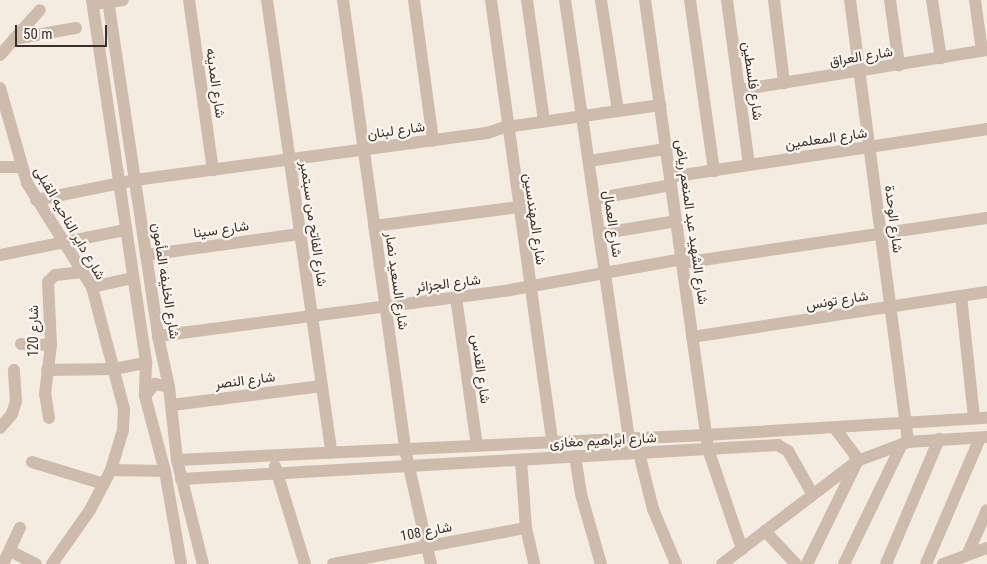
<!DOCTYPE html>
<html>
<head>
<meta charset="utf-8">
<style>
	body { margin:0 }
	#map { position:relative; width:987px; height:564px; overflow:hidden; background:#f4ebe1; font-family:"Roboto Condensed",Vazirmatn,sans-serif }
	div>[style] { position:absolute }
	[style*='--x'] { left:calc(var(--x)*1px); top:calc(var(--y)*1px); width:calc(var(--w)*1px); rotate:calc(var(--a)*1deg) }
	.street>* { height:12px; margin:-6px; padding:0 6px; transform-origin:6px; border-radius:6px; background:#cdbbac }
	span { translate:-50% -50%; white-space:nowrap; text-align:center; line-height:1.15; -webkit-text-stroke:4.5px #fbf5ee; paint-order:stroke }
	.street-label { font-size:14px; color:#3b302b }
	.scale { position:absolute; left:15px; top:25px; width:92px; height:22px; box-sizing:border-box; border:2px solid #3b302b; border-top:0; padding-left:6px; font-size:15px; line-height:18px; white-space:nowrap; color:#3b302b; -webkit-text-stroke:4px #fbf5ee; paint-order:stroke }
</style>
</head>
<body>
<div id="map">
	<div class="street">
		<div style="--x:92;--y:0;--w:367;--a:81.5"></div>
		<div style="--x:146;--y:363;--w:33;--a:92"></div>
		<div style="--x:145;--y:396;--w:78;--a:75.1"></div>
		<div style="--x:165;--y:471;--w:94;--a:80.2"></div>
		<div style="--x:108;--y:0;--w:340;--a:81.5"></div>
		<div style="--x:158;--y:336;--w:52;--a:77.8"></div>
		<div style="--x:169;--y:387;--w:73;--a:83.7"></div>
		<div style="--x:177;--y:460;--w:107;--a:76"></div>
		<div style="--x:189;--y:0;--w:172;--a:82"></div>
		<div style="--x:267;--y:0;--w:457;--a:81.9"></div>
		<div style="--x:343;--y:0;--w:453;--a:82.1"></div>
		<div style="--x:405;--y:449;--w:118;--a:77.3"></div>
		<div style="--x:414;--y:0;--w:142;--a:82.3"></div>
		<div style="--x:491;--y:0;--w:446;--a:82.1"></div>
		<div style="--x:527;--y:0;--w:122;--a:82"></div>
		<div style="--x:565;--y:0;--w:450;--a:81.7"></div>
		<div style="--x:601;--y:0;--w:112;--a:81.3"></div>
		<div style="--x:645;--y:0;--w:453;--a:82"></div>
		<div style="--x:708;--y:449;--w:106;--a:71.2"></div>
		<div style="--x:690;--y:0;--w:173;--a:82"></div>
		<div style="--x:727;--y:0;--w:166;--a:82.4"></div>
		<div style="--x:774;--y:0;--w:84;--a:83.1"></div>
		<div style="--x:850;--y:0;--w:446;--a:82.5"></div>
		<div style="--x:890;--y:0;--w:66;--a:82.1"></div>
		<div style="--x:932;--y:0;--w:59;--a:81.2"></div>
		<div style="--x:975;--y:0;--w:51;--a:82.2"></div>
		<div style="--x:101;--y:3;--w:22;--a:-8"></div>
		<div style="--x:14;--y:39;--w:63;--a:-10.1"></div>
		<div style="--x:0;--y:55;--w:60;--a:-48.4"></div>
		<div style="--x:0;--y:88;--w:99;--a:74.1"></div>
		<div style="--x:27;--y:183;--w:123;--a:58"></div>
		<div style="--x:92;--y:287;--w:126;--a:75.3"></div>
		<div style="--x:124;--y:409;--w:21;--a:93"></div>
		<div style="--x:123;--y:430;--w:42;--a:106.7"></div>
		<div style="--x:111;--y:470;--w:45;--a:117.7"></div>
		<div style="--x:90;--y:510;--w:66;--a:125.1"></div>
		<div style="--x:739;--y:90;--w:251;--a:-9.2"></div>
		<div style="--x:589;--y:161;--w:78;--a:-8.9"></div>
		<div style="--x:0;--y:167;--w:21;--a:0"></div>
		<div style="--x:670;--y:177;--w:321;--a:-8.6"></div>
		<div style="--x:594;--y:199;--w:78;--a:-10.3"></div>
		<div style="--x:36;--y:200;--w:101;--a:-11.4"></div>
		<div style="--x:135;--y:180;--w:355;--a:-7.6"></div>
		<div style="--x:487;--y:133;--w:20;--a:-18"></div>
		<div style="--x:506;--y:127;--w:156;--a:-8.1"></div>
		<div style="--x:374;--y:226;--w:145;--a:-7.5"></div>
		<div style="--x:599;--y:234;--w:78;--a:-9.6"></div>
		<div style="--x:0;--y:255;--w:127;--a:-11.3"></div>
		<div style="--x:146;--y:255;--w:155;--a:-7.8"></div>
		<div style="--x:682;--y:263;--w:308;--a:-8.4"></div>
		<div style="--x:92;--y:287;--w:42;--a:-12.4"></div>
		<div style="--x:961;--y:296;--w:123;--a:83.9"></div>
		<div style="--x:456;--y:297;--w:150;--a:82"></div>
		<div style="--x:158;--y:336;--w:355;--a:-7.4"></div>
		<div style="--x:510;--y:290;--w:175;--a:-10.2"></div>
		<div style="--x:692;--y:337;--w:298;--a:-8.7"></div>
		<div style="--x:21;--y:344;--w:30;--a:2"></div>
		<div style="--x:47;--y:370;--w:67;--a:-0.9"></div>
		<div style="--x:114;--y:369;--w:33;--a:-11"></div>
		<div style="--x:145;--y:396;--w:16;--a:-50"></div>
		<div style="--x:155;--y:384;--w:14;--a:12"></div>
		<div style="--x:172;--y:405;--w:151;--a:-7.2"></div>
		<div style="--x:49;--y:418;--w:24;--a:-99"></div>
		<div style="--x:45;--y:394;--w:49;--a:-83"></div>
		<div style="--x:51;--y:345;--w:63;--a:-92.7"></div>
		<div style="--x:48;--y:282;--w:10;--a:-45"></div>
		<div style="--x:55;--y:275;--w:29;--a:-6"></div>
		<div style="--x:0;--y:428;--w:18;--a:-49"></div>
		<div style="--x:12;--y:414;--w:14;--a:-73"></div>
		<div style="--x:16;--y:401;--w:31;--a:-94"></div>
		<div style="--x:639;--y:453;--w:58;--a:76"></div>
		<div style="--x:653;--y:509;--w:60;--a:67.3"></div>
		<div style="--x:575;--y:456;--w:38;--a:81"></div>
		<div style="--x:581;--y:494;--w:73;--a:74.1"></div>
		<div style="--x:177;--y:460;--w:530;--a:-2.71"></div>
		<div style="--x:706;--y:435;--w:282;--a:-3.5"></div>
		<div style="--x:521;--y:460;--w:68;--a:85.8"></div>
		<div style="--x:526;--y:528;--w:37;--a:77"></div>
		<div style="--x:32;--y:462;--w:75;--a:17"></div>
		<div style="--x:275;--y:466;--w:102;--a:73"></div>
		<div style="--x:111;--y:470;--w:54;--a:1.1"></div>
		<div style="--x:181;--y:479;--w:598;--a:-3.26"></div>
		<div style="--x:778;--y:445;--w:12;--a:31"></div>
		<div style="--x:788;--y:451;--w:48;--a:60.3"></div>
		<div style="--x:765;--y:531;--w:45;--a:46.8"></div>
		<div style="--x:10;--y:551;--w:29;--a:27"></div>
		<div style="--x:968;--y:553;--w:47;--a:-66.2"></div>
		<div style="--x:3;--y:564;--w:40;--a:-65"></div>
		<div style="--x:333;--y:564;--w:196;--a:-10.6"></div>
		<div style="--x:722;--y:564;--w:170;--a:-37.3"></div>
		<div style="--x:857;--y:461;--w:54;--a:-20.4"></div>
		<div style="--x:908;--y:442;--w:79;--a:-3.6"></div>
		<div style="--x:807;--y:564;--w:111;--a:-63.9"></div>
		<div style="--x:856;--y:464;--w:9;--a:-96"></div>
		<div style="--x:855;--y:455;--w:34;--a:-127"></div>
		<div style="--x:844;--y:564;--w:133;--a:-64.2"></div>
		<div style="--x:886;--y:564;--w:136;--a:-67"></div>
		<div style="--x:926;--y:564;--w:137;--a:-66.8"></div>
		<div style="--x:943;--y:564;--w:47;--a:-20"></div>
	</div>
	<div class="street-label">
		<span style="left:861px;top:56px;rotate:-9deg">شارع العراق</span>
		<span style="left:753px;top:81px;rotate:82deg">شارع فلسطين</span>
		<span style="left:216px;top:83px;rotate:82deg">شارع المدينه</span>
		<span style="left:396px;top:130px;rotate:-8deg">شارع لبنان</span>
		<span style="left:826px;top:138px;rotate:-8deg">شارع المعلمين</span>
		<span style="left:535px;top:219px;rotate:82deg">شارع المهندسين</span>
		<span style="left:894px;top:219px;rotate:83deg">شارع الوحدة</span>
		<span style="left:692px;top:222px;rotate:82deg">شارع الشهيد عبد المنعم رياض</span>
		<span style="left:70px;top:223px;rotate:60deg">شارع داير الناحيه القبلى</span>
		<span style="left:314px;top:224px;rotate:82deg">شارع الفاتح من سبتمبر</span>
		<span style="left:613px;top:224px;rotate:82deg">شارع العمال</span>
		<span style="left:221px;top:229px;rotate:-8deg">شارع سينا</span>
		<span style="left:166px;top:281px;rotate:81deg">شارع الخليفه المأمون</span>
		<span style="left:397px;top:281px;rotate:82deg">شارع السعيد نصار</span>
		<span style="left:448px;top:283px;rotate:-7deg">شارع الجزائر</span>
		<span style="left:837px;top:300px;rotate:-9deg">شارع تونس</span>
		<span style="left:33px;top:331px;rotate:-90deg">شارع 120</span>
		<span style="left:481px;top:369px;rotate:82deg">شارع القدس</span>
		<span style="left:245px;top:380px;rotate:-7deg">شارع النصر</span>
		<span style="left:603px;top:440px;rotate:-3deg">شارع ابراهيم مغازى</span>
		<span style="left:426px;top:531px;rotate:-11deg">شارع 108</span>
	</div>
	<div class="scale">50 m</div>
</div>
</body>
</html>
